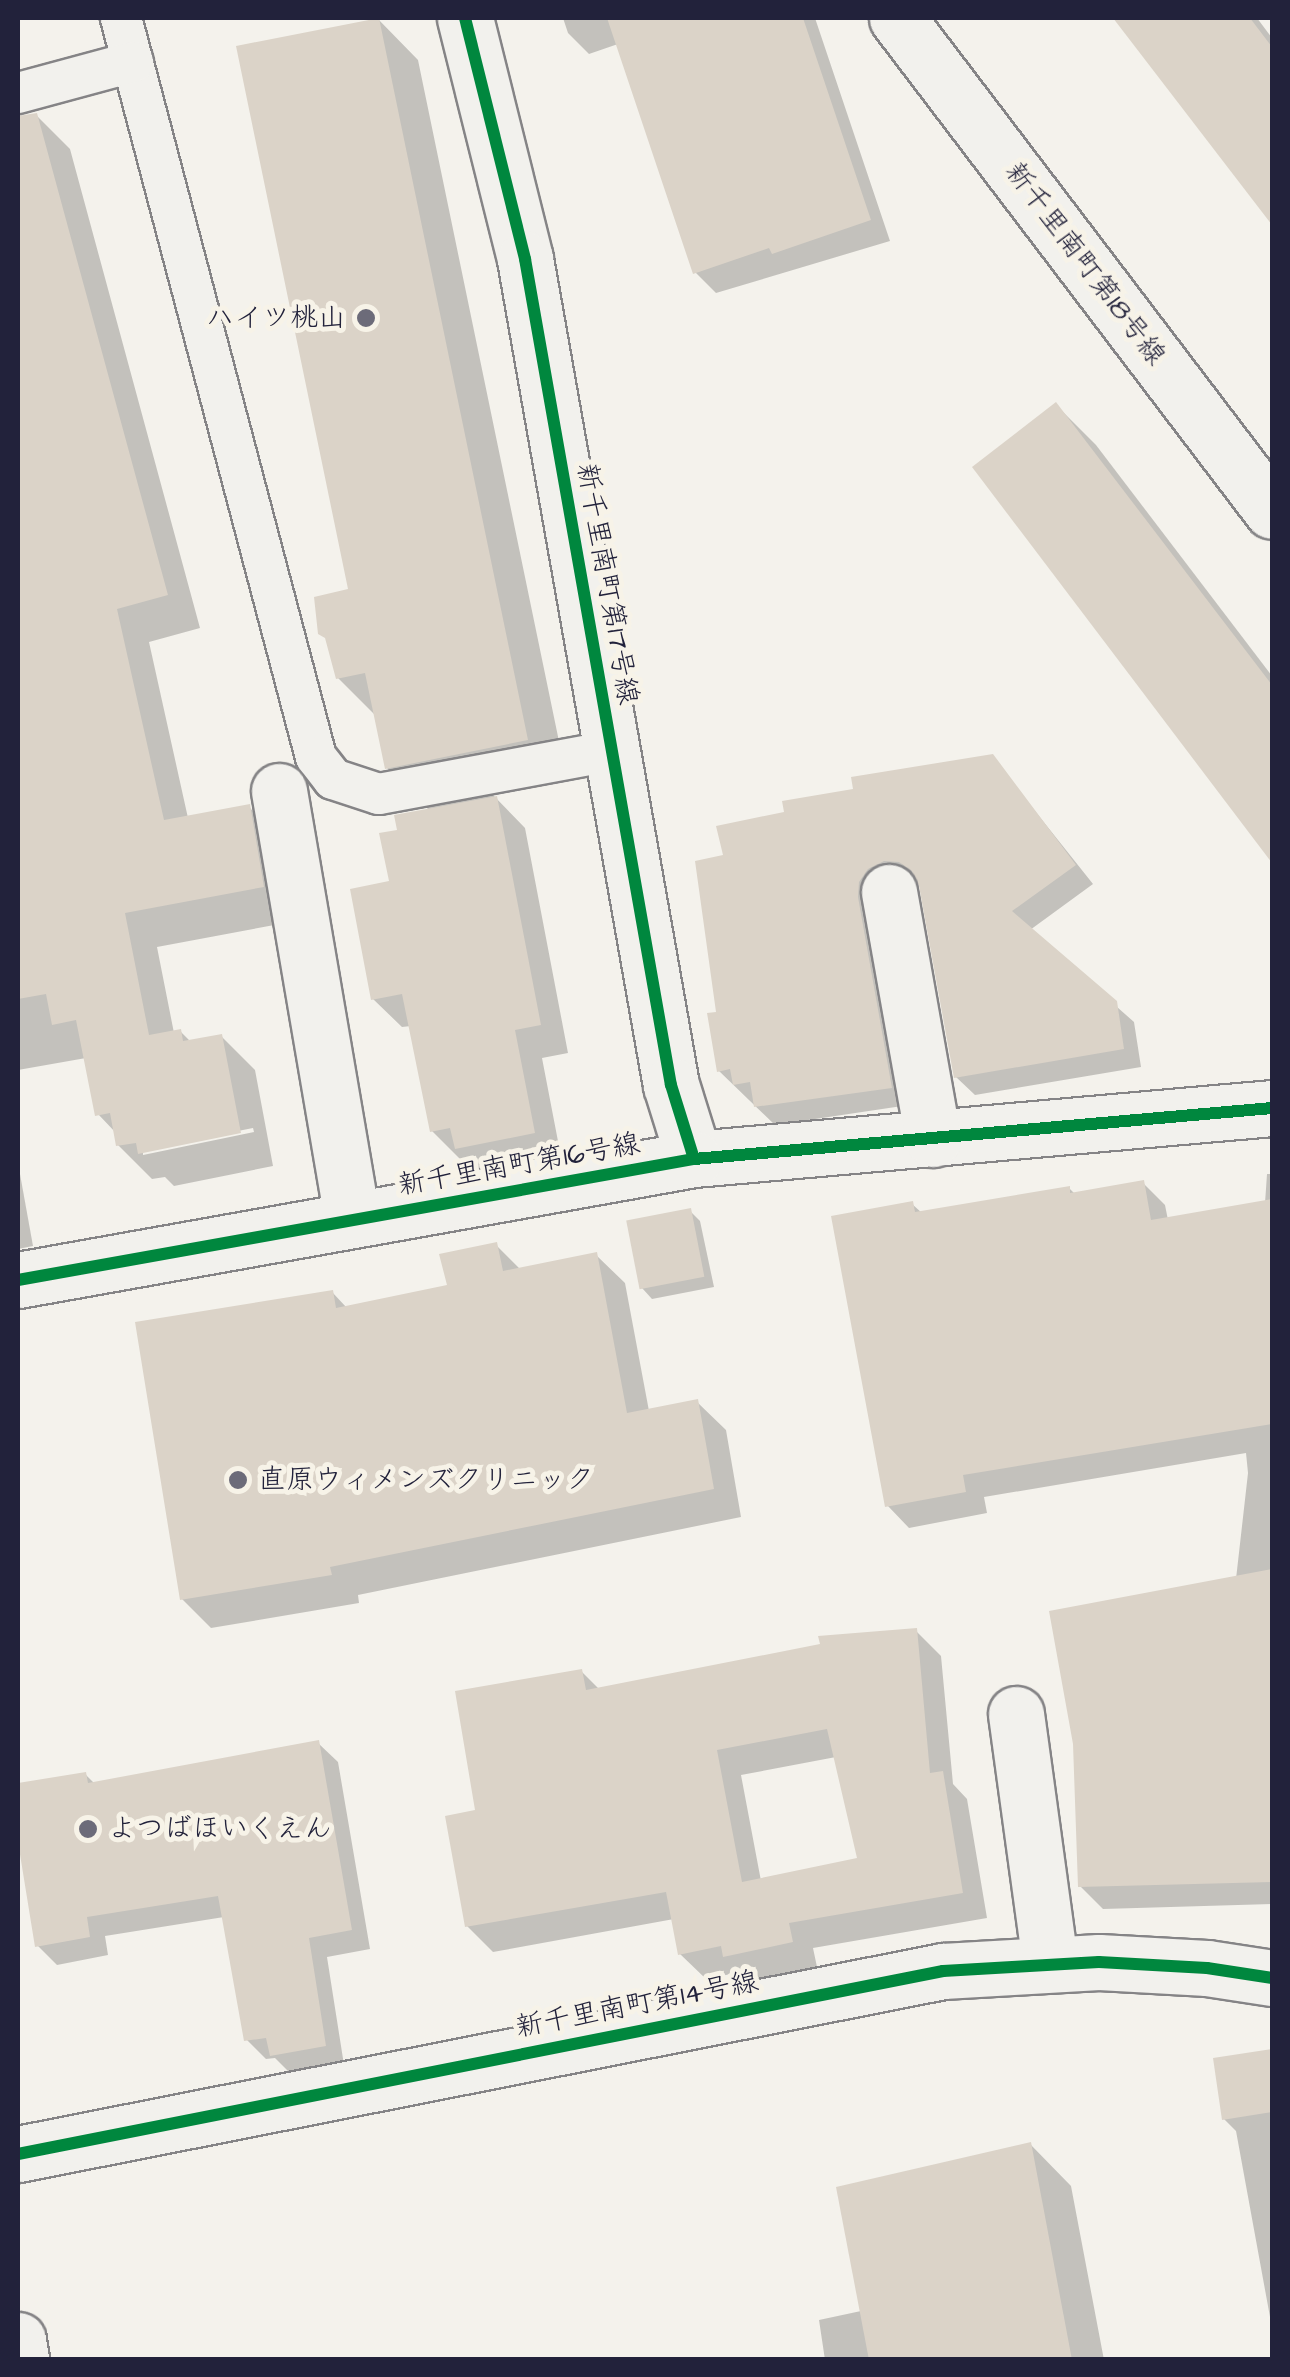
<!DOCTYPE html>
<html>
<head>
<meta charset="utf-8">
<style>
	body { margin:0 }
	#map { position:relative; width:1290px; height:2377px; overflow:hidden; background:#f4f2ec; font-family:"Architects Daughter","Klee One",sans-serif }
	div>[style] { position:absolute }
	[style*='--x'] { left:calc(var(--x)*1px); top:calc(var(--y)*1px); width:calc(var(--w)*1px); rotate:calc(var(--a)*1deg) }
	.shadow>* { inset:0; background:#0003 }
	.building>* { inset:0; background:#dbd3c8; transform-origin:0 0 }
	.roads { filter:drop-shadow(2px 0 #858486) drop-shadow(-2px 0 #858486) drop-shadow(0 2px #858486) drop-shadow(0 -2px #858486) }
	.lane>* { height:40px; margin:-20px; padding:0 20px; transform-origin:20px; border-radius:20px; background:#f2f1ed }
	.street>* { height:55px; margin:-27.5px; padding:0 27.5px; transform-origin:27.5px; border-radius:27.5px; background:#f2f1ed }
	.secondary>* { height:55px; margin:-27.5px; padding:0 27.5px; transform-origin:27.5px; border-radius:27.5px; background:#f2f1ed }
	.cycleway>* { height:12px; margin:-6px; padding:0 6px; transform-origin:6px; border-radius:6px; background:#00873e }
	.dots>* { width:28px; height:28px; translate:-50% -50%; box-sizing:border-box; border:5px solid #f7f3e8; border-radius:50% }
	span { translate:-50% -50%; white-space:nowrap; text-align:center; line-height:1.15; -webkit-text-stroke:10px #f7f3e8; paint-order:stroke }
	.street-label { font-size:28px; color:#22223b }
	.poi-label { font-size:28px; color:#22223b }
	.right { translate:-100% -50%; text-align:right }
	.left { translate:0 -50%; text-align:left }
	.frame { position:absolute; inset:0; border:20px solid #22223b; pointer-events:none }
</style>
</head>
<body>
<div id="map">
	<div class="shadow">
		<div style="clip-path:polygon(563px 18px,815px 18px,890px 241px,716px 293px,695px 272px,618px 44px,589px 54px,568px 33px)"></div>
		<div style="clip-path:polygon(1116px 18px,1257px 18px,1272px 38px,1272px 221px)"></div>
		<div style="clip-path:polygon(378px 19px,418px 60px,567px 780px,493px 795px,525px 828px,568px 1053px,542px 1058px,562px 1162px,486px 1176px,468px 1158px,461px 1160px,432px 1131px,411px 1026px,402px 1027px,373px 999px,392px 883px,430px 811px,387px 768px,376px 716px,338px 678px,351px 591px)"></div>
		<div style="clip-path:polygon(evenodd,36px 115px,70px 149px,200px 628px,149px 642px,188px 818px,249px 807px,282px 841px,296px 921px,157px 947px,174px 1033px,181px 1032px,191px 1042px,221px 1036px,255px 1070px,273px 1166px,174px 1186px,165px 1177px,152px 1179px,118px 1145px,116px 1133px,98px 1114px,86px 1058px,18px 1070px,18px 118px,36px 115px,253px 1128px,254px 1132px,143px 1155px,143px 1150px,253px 1128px)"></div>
		<div style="clip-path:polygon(1056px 405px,1096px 445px,1272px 676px,1272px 858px,975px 467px)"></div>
		<div style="clip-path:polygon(992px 757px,1093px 884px,1030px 930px,1134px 1022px,1141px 1067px,975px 1095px,956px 1077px,919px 880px,904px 879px,909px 1105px,775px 1125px,719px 1071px,726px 857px,787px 814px,856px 791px)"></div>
		<div style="clip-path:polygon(18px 1163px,33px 1246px,18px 1249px)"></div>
		<div style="clip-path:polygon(1267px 1174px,1272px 1174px,1272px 1904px,1103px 1909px,1080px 1886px,1236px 1579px,1248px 1473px,1246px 1453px,984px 1497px,987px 1513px,909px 1528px,887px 1505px,912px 1204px,922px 1213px,1069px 1188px,1075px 1194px,1143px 1183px,1165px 1205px,1168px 1220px,1265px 1203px)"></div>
		<div style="clip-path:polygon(690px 1211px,700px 1221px,714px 1287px,652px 1299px,642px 1288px)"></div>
		<div style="clip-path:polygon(496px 1245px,521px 1270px,596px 1255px,625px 1283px,649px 1411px,697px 1402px,726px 1430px,741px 1517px,358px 1595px,359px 1603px,211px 1628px,182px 1599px,332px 1292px,347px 1308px,450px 1287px)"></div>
		<div style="clip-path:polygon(evenodd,916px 1631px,941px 1656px,953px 1784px,967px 1799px,987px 1918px,813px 1948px,817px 1967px,751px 1981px,741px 1972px,706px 1979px,680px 1954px,674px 1919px,493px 1952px,467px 1926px,478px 1812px,581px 1671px,600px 1690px,916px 1631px,836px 1757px,860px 1860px,761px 1881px,741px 1775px,836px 1757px)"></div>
		<div style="clip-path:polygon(318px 1743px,338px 1762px,370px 1949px,327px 1957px,344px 2065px,291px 2074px,275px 2058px,266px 2059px,247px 2040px,224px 1917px,105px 1936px,108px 1955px,57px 1965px,37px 1945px,18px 1827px,18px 1786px,86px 1775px,95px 1784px)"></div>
		<div style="clip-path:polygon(1272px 2051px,1272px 2328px,1236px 2131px,1224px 2119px,1216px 2061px)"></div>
		<div style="clip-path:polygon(1031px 2145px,1071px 2186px,1104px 2360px,825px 2360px,819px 2320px,861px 2311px)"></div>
	</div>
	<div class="building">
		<div style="clip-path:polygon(379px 18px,528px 740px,385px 769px,365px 673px,336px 679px,325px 638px,318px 634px,314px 597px,348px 589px,236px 46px)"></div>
		<div style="clip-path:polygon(607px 18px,803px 18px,871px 220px,772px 254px,769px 248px,693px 274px)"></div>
		<div style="clip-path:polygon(1113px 18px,1250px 18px,1272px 47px,1272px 225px)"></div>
		<div style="clip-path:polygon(37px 113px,168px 595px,117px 609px,164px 820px,250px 804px,264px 887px,125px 913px,149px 1035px,181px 1029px,183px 1041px,222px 1034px,241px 1133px,138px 1154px,136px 1143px,116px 1146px,110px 1113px,95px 1116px,76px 1020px,52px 1025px,46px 994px,18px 999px,18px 116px)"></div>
		<div style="clip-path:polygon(1056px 402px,1272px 685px,1272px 863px,972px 467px)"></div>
		<div style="clip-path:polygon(993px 754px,1076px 865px,1012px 911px,1117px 1001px,1124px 1049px,954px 1078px,919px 886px,912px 871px,899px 862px,884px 861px,868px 869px,859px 882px,858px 897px,892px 1088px,754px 1107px,750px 1082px,733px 1085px,730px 1069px,717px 1072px,707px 1013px,716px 1012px,695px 861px,723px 855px,716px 826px,784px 812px,782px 801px,853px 789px,851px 777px)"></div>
		<div style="clip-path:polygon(497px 796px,541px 1025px,515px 1030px,535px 1133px,455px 1149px,450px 1128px,430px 1132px,402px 994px,371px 1000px,350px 889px,389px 881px,379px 833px,397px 830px,394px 815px)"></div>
		<div style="clip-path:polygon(1144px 1180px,1151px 1220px,1272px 1199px,1272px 1424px,963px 1475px,966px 1492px,885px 1507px,831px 1216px,913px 1201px,915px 1212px,1070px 1186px,1070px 1193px)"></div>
		<div style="left:691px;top:1208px;width:70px;height:66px;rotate:79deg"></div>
		<div style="clip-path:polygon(497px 1242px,503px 1271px,597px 1252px,627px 1413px,698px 1399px,714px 1489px,330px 1567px,332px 1575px,180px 1600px,135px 1322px,333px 1290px,336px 1308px,447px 1285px,439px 1254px)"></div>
		<div style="clip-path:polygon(1272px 1569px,1272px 1882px,1078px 1887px,1073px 1744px,1049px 1611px)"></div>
		<div style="clip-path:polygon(evenodd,917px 1628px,930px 1773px,943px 1771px,963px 1893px,789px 1923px,793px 1942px,723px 1957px,721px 1946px,678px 1955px,666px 1892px,465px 1927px,445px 1816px,475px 1810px,455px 1691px,582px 1669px,586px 1690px,820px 1644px,818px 1636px,917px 1628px,827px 1729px,857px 1858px,742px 1882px,717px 1750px,827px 1729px)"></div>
		<div style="clip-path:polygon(319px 1740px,352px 1930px,309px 1938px,326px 2046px,270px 2056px,266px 2038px,244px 2041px,218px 1896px,87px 1917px,90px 1937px,35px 1947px,18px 1842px,18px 1783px,86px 1772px,88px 1783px)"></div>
		<div style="clip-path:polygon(1272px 2049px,1272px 2112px,1222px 2120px,1213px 2058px)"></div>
		<div style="clip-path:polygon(1031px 2142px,1072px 2360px,869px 2360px,836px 2187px)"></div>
	</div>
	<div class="roads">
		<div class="lane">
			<div style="--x:121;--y:18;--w:764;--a:75.22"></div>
			<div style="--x:316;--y:757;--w:28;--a:52"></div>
			<div style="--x:333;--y:779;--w:48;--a:18.1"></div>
			<div style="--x:379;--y:794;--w:235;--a:-10.5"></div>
			<div style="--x:18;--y:93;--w:119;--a:-15.1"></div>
		</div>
		<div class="street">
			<div style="--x:465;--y:18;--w:248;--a:76"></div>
			<div style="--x:525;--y:259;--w:839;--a:79.98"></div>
			<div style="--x:671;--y:1085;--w:77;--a:72.7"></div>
			<div style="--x:694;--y:1159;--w:580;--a:-5.04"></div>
			<div style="--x:897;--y:18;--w:619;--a:52.74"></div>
			<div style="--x:279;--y:791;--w:435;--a:80.3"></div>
			<div style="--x:889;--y:892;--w:251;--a:79.9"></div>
			<div style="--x:1016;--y:1714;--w:249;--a:82.2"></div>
		</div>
		<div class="secondary">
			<div style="--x:18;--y:1280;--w:687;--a:-10.15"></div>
			<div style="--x:18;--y:2154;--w:943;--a:-11.19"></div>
			<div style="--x:943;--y:1971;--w:156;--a:-3.3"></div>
			<div style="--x:1099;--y:1962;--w:108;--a:3.2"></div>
			<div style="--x:1207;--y:1968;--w:66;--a:8.7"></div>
			<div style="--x:18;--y:2340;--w:20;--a:81"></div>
		</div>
	</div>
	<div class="cycleway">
		<div style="--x:465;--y:18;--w:248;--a:76"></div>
		<div style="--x:525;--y:259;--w:839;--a:79.98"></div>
		<div style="--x:671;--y:1085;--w:77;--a:72.7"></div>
		<div style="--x:18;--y:1280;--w:687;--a:-10.15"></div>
		<div style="--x:694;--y:1159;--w:580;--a:-5.04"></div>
		<div style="--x:18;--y:2154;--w:943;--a:-11.19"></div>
		<div style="--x:943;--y:1971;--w:156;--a:-3.3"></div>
		<div style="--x:1099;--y:1962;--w:108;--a:3.2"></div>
		<div style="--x:1207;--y:1968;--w:66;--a:8.7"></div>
	</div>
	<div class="dots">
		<div style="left:366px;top:318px;background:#6c6b79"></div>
		<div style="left:238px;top:1480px;background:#6c6b79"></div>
		<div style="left:88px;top:1829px;background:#6c6b79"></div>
	</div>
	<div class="street-label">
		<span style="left:1085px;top:264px;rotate:53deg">新千里南町第18号線</span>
		<span style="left:607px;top:584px;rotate:80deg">新千里南町第17号線</span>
		<span style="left:519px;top:1165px;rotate:-10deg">新千里南町第16号線</span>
		<span style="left:637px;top:2005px;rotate:-11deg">新千里南町第14号線</span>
	</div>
	<div class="poi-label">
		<span class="right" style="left:346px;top:318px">ハイツ桃山</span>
		<span class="left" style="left:258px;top:1480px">直原ウィメンズクリニック</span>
		<span class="left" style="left:108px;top:1829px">よつばほいくえん</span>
	</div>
	<div class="frame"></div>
</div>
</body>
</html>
